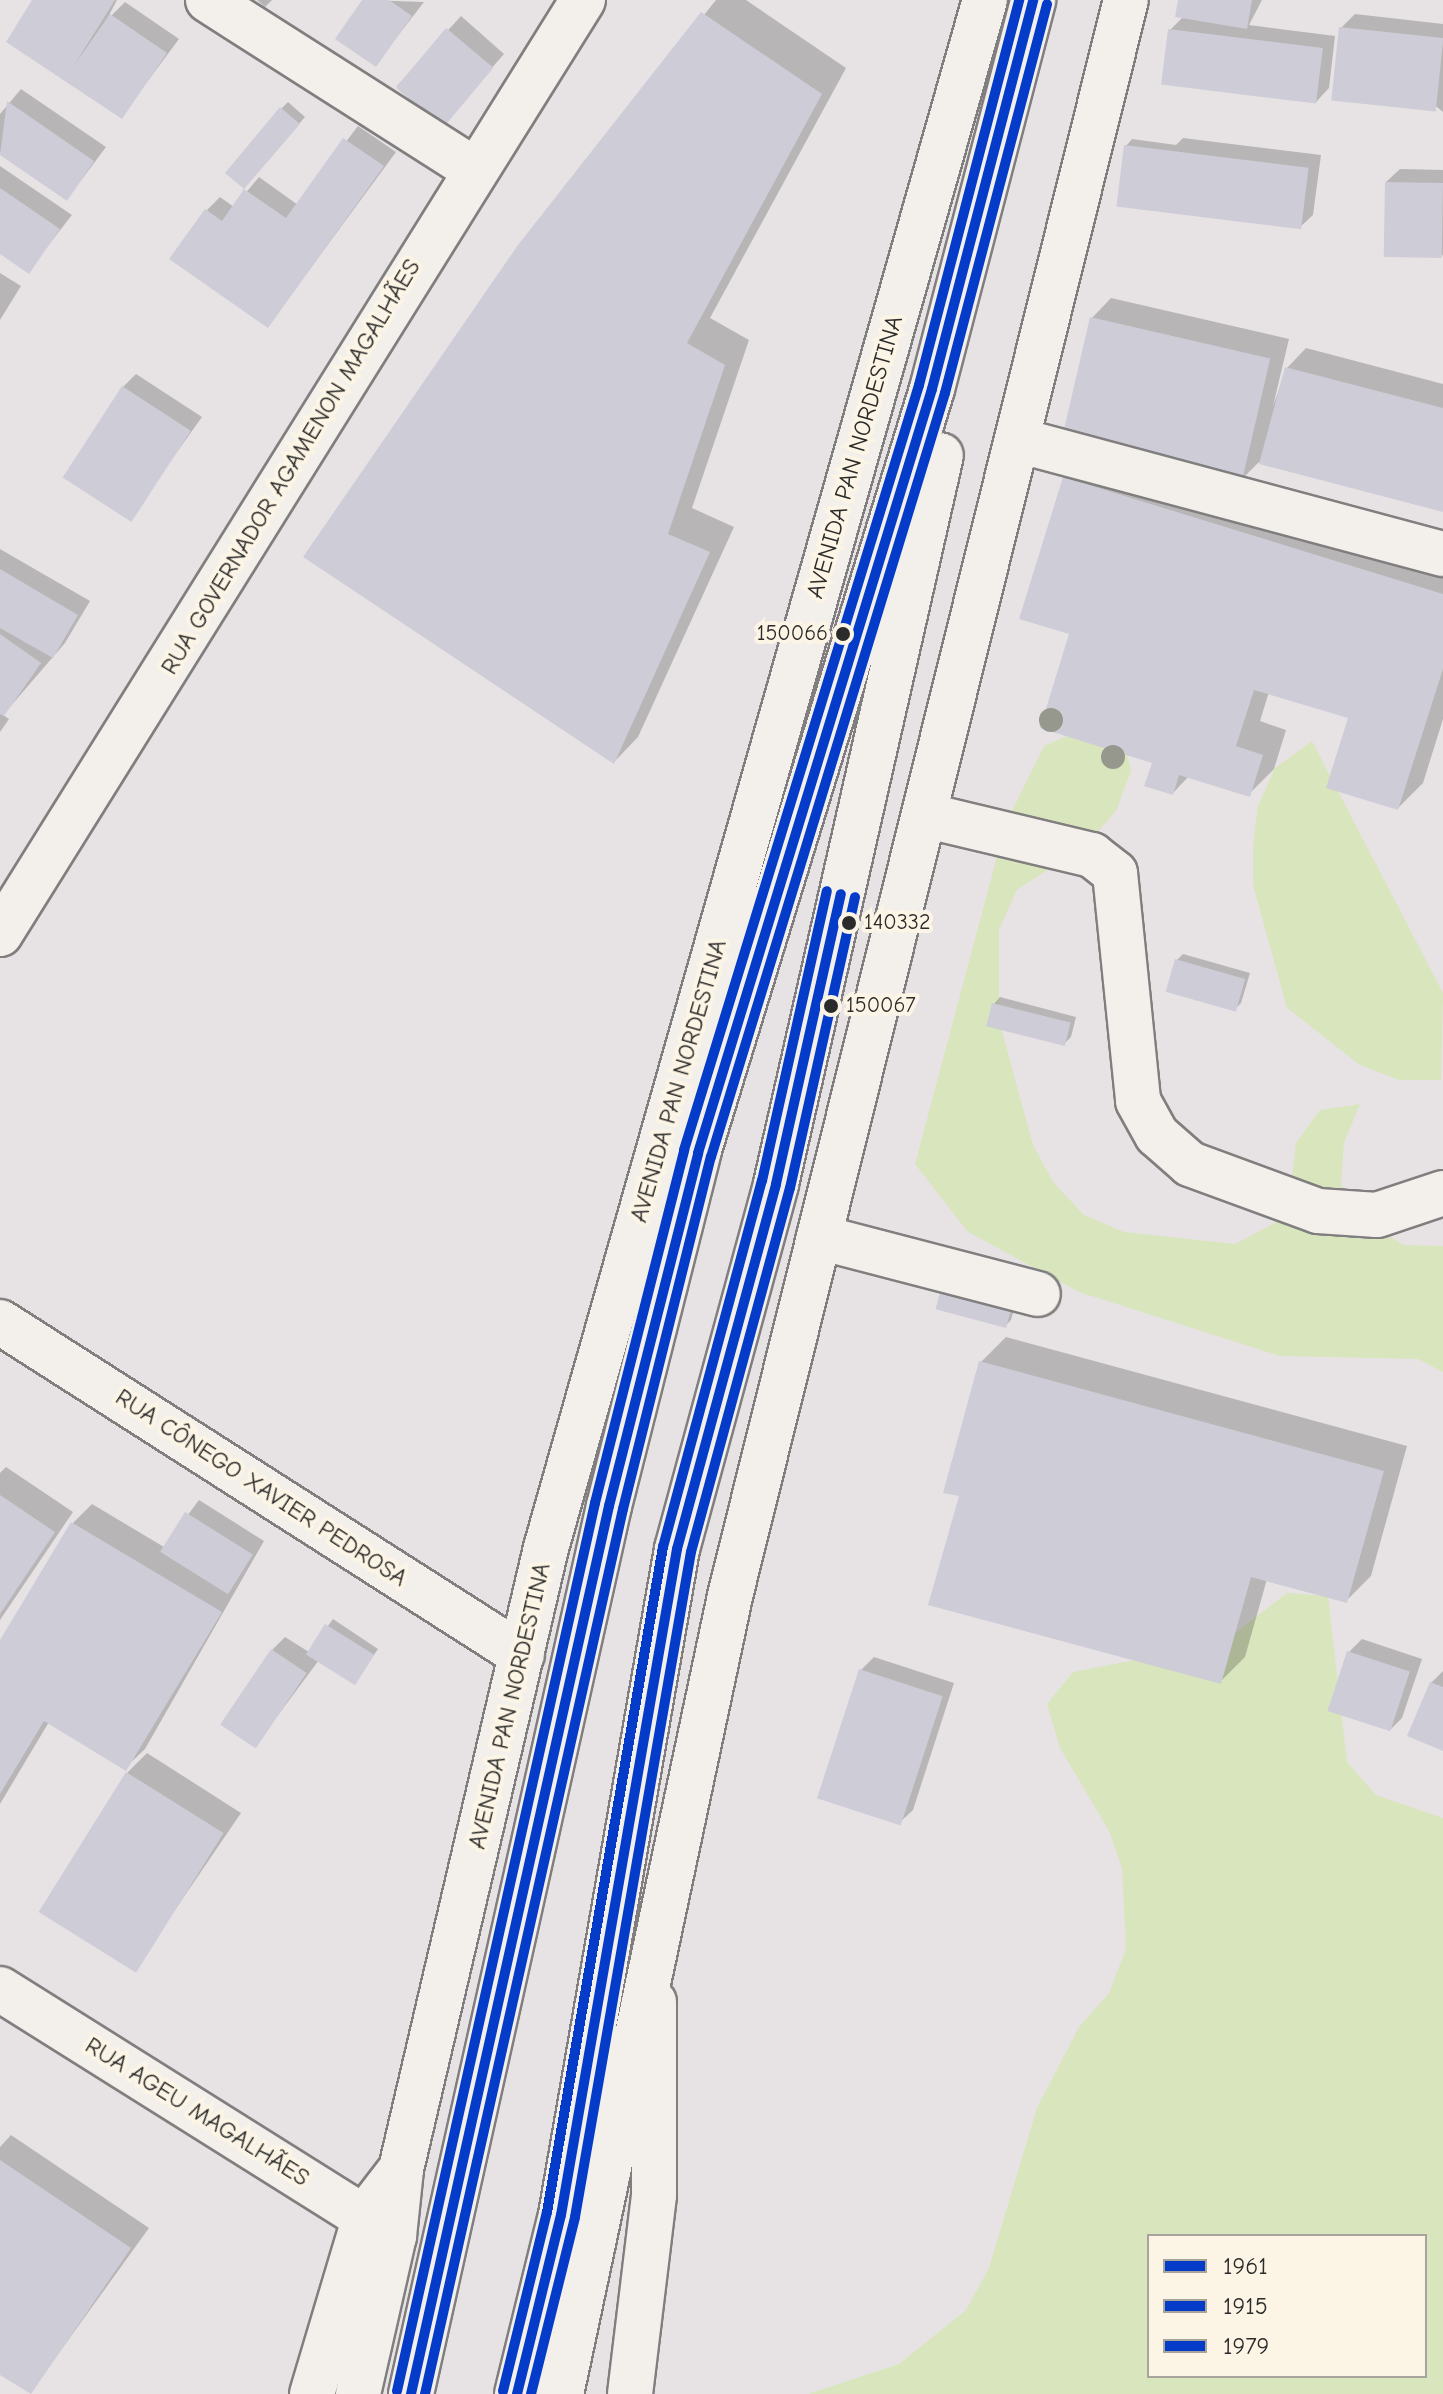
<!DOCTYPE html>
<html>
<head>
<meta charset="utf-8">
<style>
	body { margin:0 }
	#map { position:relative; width:1443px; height:2394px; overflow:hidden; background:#e7e3e5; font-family:"Comic Neue",sans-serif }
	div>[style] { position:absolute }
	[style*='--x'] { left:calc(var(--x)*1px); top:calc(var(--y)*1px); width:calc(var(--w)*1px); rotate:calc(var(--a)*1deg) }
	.green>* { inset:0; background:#d9e5bd }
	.shadow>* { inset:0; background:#0003 }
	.building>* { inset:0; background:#ceccd7; transform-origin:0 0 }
	.roads { filter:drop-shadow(2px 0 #807e7f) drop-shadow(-2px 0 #807e7f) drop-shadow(0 2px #807e7f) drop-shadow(0 -2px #807e7f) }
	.minor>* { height:44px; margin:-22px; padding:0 22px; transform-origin:22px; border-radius:22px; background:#f3f0eb }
	.major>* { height:44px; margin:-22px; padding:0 22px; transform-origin:22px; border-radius:22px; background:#f3f0eb }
	.highway>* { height:44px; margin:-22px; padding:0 22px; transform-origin:22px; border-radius:22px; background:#f3f0eb }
	.bus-1>* { height:10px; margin:-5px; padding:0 5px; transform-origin:5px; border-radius:5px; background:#043bc9 }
	.bus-2>* { height:10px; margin:-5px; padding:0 5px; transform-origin:5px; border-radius:5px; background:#043bc9 }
	.bus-3>* { height:10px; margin:-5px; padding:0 5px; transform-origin:5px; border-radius:5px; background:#043bc9 }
	.trees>* { width:24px; height:24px; margin:-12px; border-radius:50%; background:#96988e }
	.dots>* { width:22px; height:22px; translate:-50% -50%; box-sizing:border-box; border:4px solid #fcf5e5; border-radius:50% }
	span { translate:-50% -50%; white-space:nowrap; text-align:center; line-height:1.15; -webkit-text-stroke:8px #fcf5e5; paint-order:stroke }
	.bus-label { font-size:22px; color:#2b2b2b }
	.right { translate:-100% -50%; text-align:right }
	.left { translate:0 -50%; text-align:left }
	.street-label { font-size:24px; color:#2b2b2b }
	.legend { position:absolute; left:1147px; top:2234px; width:280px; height:144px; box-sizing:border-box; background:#fcf5e5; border:2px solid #a8a49b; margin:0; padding:10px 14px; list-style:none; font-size:24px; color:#2b2b2b }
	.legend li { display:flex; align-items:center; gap:16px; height:40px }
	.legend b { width:40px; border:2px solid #a8a49b }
</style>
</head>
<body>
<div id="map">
	<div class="green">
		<div style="clip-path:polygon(1080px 730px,1122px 732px,1131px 771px,1116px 811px,1087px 844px,1017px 890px,999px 930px,999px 1020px,1033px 1145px,1053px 1182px,1084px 1215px,1124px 1232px,1235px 1244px,1275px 1223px,1291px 1185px,1296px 1143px,1320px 1110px,1360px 1104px,1344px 1143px,1341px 1184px,1365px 1220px,1403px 1245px,1443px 1246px,1443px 1372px,1418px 1359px,1280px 1356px,1079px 1292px,968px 1232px,915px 1164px,1006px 823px,1044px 746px)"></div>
		<div style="clip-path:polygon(1312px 741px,1443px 993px,1441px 1080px,1399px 1080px,1360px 1065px,1287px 1008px,1253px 885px,1253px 845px,1258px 806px,1275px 768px)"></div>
		<div style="clip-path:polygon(evenodd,1287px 1593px,1328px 1596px,1347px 1762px,1376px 1795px,1443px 1818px,1443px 2394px,808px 2394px,899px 2364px,966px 2310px,989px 2268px,1037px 2108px,1079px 2027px,1109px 1993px,1126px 1949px,1122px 1868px,1109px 1831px,1060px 1748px,1047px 1704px,1073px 1672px,1222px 1643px,1287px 1593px,1149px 2236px,1425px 2236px,1425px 2376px,1149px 2376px,1149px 2236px)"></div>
	</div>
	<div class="shadow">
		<div style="clip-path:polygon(35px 0,117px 0,106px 21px,125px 2px,179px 39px,121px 117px,8px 42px)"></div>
		<div style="clip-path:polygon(257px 0,272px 0,265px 7px)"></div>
		<div style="clip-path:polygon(365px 0,424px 2px,376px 64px)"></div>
		<div style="clip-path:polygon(716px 0,746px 0,846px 68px,710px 318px,749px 340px,692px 508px,734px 527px,638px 737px,614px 762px,519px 246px)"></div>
		<div style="clip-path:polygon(1180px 0,1262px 0,1249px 25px,1335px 36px,1329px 88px,1316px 102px,1170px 30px,1184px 16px)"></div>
		<div style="clip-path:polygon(1355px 14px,1443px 24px,1443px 112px,1341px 28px)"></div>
		<div style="clip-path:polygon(461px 16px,504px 54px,454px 111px,397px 86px)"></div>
		<div style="clip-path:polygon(21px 89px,106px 147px,67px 199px,0 152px,0 114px)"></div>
		<div style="clip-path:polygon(288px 102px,305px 117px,244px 187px,281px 109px)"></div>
		<div style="clip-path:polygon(358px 126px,396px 152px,268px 326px,207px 210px,220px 197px,234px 207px,259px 177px,298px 205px)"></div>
		<div style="clip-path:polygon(1183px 138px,1321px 155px,1313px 215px,1299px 228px,1126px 146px,1132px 139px,1176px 145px)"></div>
		<div style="clip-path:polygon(0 166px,72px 215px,28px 271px,0 252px)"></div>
		<div style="clip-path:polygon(1400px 169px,1443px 170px,1443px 256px,1386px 182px)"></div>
		<div style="clip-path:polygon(0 273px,21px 286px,0 320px)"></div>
		<div style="clip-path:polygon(1111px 298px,1289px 339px,1273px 406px,1287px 368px,1306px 348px,1443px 384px,1443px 510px,1259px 462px,1240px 481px,1092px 318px)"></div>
		<div style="clip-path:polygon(136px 374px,202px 417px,129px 519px,123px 387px)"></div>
		<div style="clip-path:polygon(1090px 453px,1443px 562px,1443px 719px,1423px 783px,1398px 808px,1350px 717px,1269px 692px,1260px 721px,1286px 730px,1274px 769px,1249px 794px,1189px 776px,1173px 793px,1071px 633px,1065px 478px)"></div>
		<div style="clip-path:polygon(0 549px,90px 601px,65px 643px,3px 715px,9px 719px,0 732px)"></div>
		<div style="clip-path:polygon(1183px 954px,1250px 973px,1241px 1003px,1235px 1009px,1177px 960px)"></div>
		<div style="clip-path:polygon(1000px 997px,1076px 1017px,1071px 1037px,1065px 1043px,994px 1004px)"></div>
		<div style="clip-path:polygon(950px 1279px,1017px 1298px,1011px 1320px,1005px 1326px)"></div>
		<div style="clip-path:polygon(1006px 1337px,1407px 1446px,1371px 1576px,1346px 1601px,1267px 1579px,1245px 1657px,1220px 1682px,961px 1495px,981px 1362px)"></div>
		<div style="clip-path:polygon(6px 1467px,73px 1512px,0 1620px,0 1473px)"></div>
		<div style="clip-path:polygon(199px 1500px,264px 1541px,145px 1749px,125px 1768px,49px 1722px,0 1804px,0 1644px,73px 1523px,92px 1504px,164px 1547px)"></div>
		<div style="clip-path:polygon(333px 1619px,378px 1649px,355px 1683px,319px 1660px,255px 1746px,272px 1650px,285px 1637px,309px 1652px)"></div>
		<div style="clip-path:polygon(1362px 1639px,1422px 1659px,1402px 1718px,1389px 1731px,1349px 1652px)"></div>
		<div style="clip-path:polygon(874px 1657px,954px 1683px,913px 1810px,899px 1823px,861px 1670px)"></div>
		<div style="clip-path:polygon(1443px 1671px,1443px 1749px,1431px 1683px)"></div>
		<div style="clip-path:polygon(147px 1753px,241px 1813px,134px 1970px,127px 1773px)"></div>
		<div style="clip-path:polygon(11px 2135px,149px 2228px,30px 2393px,0 2373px,0 2147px)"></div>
	</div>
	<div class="building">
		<div style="clip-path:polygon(32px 0,115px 0,73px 67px,110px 14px,167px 53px,122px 119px,6px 42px)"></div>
		<div style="clip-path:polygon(362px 0,389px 0,412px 16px,376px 67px,335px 39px)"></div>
		<div style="clip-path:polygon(1178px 0,1252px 0,1247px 29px,1175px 17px)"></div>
		<div style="clip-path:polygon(701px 12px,822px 94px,687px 343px,725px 365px,668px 534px,710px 552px,614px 764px,303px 557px,518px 245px)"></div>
		<div style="left:1339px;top:27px;width:105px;height:74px;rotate:6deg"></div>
		<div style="left:446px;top:28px;width:62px;height:78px;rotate:40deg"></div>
		<div style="left:1168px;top:29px;width:156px;height:56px;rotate:7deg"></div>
		<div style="clip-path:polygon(7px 101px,94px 161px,67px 201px,0 155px)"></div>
		<div style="clip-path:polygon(280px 107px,300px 124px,244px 189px,286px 218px,343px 138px,384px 166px,268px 328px,169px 259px,205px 209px,222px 221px,244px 189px,225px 173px)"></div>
		<div style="left:1124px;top:145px;width:186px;height:62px;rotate:7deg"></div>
		<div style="left:1385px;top:182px;width:58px;height:75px;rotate:1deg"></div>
		<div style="clip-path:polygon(0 188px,60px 229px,29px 274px,0 254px)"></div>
		<div style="left:1090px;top:317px;width:185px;height:128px;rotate:13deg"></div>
		<div style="clip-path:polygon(1285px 367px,1443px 408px,1443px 512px,1259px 464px)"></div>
		<div style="left:122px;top:386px;width:82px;height:109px;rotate:33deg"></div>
		<div style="clip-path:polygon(1063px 477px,1443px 594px,1443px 669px,1398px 810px,1326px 788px,1348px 718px,1254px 690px,1236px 746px,1263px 755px,1250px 797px,1179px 775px,1173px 795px,1144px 786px,1152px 763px,1040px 728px,1069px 634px,1019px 619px)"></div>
		<div style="clip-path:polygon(0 569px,78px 615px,53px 658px,0 628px)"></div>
		<div style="clip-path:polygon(0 634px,41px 663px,4px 716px,0 714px)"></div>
		<div style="left:1175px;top:959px;width:73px;height:34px;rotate:16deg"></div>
		<div style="left:992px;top:1003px;width:81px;height:24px;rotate:14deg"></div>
		<div style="left:942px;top:1285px;width:73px;height:25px;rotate:15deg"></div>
		<div style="clip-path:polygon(979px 1361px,1384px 1471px,1347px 1603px,1251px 1577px,1221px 1684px,928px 1605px,959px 1496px,943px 1493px)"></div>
		<div style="clip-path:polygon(0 1495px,55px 1532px,0 1614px)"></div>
		<div style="left:185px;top:1512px;width:80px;height:47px;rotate:32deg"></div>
		<div style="clip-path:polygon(71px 1522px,222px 1612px,126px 1771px,44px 1721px,0 1794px,0 1640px)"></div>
		<div style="left:325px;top:1624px;width:58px;height:36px;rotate:32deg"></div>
		<div style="left:271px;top:1649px;width:43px;height:91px;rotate:34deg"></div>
		<div style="left:1347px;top:1651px;width:66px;height:63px;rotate:18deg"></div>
		<div style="left:859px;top:1669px;width:88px;height:136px;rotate:18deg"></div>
		<div style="clip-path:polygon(1430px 1682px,1443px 1687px,1443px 1751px,1407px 1736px)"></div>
		<div style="left:126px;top:1772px;width:115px;height:165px;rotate:32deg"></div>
		<div style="clip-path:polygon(0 2160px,131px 2248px,31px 2394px,0 2375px)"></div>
	</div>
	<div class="roads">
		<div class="minor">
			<div style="--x:208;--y:0;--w:314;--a:32.5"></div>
			<div style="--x:1017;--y:440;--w:441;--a:15"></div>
			<div style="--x:924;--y:815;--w:173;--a:13.4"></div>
			<div style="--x:1092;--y:855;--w:29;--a:38"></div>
			<div style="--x:1115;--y:873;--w:229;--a:84.2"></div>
			<div style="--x:1138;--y:1101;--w:39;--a:61"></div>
			<div style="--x:1157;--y:1135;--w:44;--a:41.3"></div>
			<div style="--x:1190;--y:1164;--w:136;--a:20.2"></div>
			<div style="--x:1318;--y:1211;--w:59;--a:3.9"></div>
			<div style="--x:1377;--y:1215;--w:70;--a:-18.4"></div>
			<div style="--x:0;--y:934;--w:1101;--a:-58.03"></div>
			<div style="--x:819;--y:1237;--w:226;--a:14.6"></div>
			<div style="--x:0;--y:1322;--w:619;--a:32.54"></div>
			<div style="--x:0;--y:1989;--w:465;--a:32.1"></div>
			<div style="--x:411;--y:2394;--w:910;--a:-77.43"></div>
			<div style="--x:609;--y:1506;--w:364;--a:-75.8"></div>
			<div style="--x:698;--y:1153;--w:799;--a:-72.97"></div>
			<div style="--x:932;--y:389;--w:402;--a:-75.4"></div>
			<div style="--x:517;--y:2394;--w:184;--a:-76.2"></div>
			<div style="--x:561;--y:2215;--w:676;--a:-80.12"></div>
			<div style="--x:677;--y:1549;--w:378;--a:-74.8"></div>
			<div style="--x:776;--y:1184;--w:747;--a:-77.25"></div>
		</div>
		<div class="major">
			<div style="--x:312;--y:2394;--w:186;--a:-73.4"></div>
			<div style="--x:365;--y:2216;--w:59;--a:-52.5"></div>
			<div style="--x:630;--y:2394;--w:200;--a:-83.1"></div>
			<div style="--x:654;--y:2195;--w:193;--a:-90"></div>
		</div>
		<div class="highway">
			<div style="--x:358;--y:2394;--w:162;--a:-77.2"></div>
			<div style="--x:394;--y:2236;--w:67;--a:-84"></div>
			<div style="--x:401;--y:2169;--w:638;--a:-76.86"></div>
			<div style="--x:546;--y:1548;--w:1609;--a:-74.17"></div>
			<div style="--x:561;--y:2394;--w:816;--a:-78.04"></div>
			<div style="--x:730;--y:1596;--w:1644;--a:-76.07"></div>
		</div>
	</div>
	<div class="bus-1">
		<div style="--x:411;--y:2394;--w:910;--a:-77.43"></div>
		<div style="--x:609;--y:1506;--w:364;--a:-75.8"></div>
		<div style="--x:698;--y:1153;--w:799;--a:-72.97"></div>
		<div style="--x:932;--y:389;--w:402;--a:-75.4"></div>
		<div style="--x:517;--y:2394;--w:184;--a:-76.2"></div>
		<div style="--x:561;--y:2215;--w:676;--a:-80.12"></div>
		<div style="--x:677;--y:1549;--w:378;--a:-74.8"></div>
		<div style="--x:776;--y:1184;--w:297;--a:-77.4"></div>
	</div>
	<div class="bus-2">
		<div style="--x:425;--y:2394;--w:907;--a:-77.39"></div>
		<div style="--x:623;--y:1509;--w:363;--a:-76"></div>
		<div style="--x:711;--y:1157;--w:799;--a:-72.97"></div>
		<div style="--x:945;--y:393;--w:402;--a:-75.3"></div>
		<div style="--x:531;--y:2394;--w:182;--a:-76"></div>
		<div style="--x:575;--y:2217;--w:675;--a:-80.11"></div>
		<div style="--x:691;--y:1552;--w:377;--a:-74.8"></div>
		<div style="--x:790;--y:1188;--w:298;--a:-77.4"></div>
	</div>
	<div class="bus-3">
		<div style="--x:397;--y:2391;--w:910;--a:-77.43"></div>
		<div style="--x:595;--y:1503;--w:364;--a:-75.8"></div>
		<div style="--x:684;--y:1150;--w:800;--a:-72.92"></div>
		<div style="--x:919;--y:385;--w:398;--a:-75.4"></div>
		<div style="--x:503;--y:2391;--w:184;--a:-76.2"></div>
		<div style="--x:547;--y:2212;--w:675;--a:-80.11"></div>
		<div style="--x:663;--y:1547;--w:379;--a:-74.9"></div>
		<div style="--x:762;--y:1181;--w:297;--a:-77.4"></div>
	</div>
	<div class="trees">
		<div style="left:1051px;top:720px"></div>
		<div style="left:1113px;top:757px"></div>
	</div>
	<div class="dots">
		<div style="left:843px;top:634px;background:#2b2b2b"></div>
		<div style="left:849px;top:923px;background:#2b2b2b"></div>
		<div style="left:831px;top:1006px;background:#2b2b2b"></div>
	</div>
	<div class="bus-label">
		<span class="right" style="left:828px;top:634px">150066</span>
		<span class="left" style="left:864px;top:923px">140332</span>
		<span class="left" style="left:846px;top:1006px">150067</span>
	</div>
	<div class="street-label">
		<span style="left:855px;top:457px;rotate:-74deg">AVENIDA PAN NORDESTINA</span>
		<span style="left:291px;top:467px;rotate:-59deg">RUA GOVERNADOR AGAMENON MAGALHÃES</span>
		<span style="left:679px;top:1081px;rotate:-74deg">AVENIDA PAN NORDESTINA</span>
		<span style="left:261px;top:1488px;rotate:33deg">RUA CÔNEGO XAVIER PEDROSA</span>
		<span style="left:510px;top:1706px;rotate:-77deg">AVENIDA PAN NORDESTINA</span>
		<span style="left:197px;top:2112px;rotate:32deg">RUA AGEU MAGALHÃES</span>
	</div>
	<ul class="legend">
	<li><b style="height:10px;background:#043bc9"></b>1961</li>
	<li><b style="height:10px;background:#043bc9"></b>1915</li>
	<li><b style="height:10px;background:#043bc9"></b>1979</li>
	</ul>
</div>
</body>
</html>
